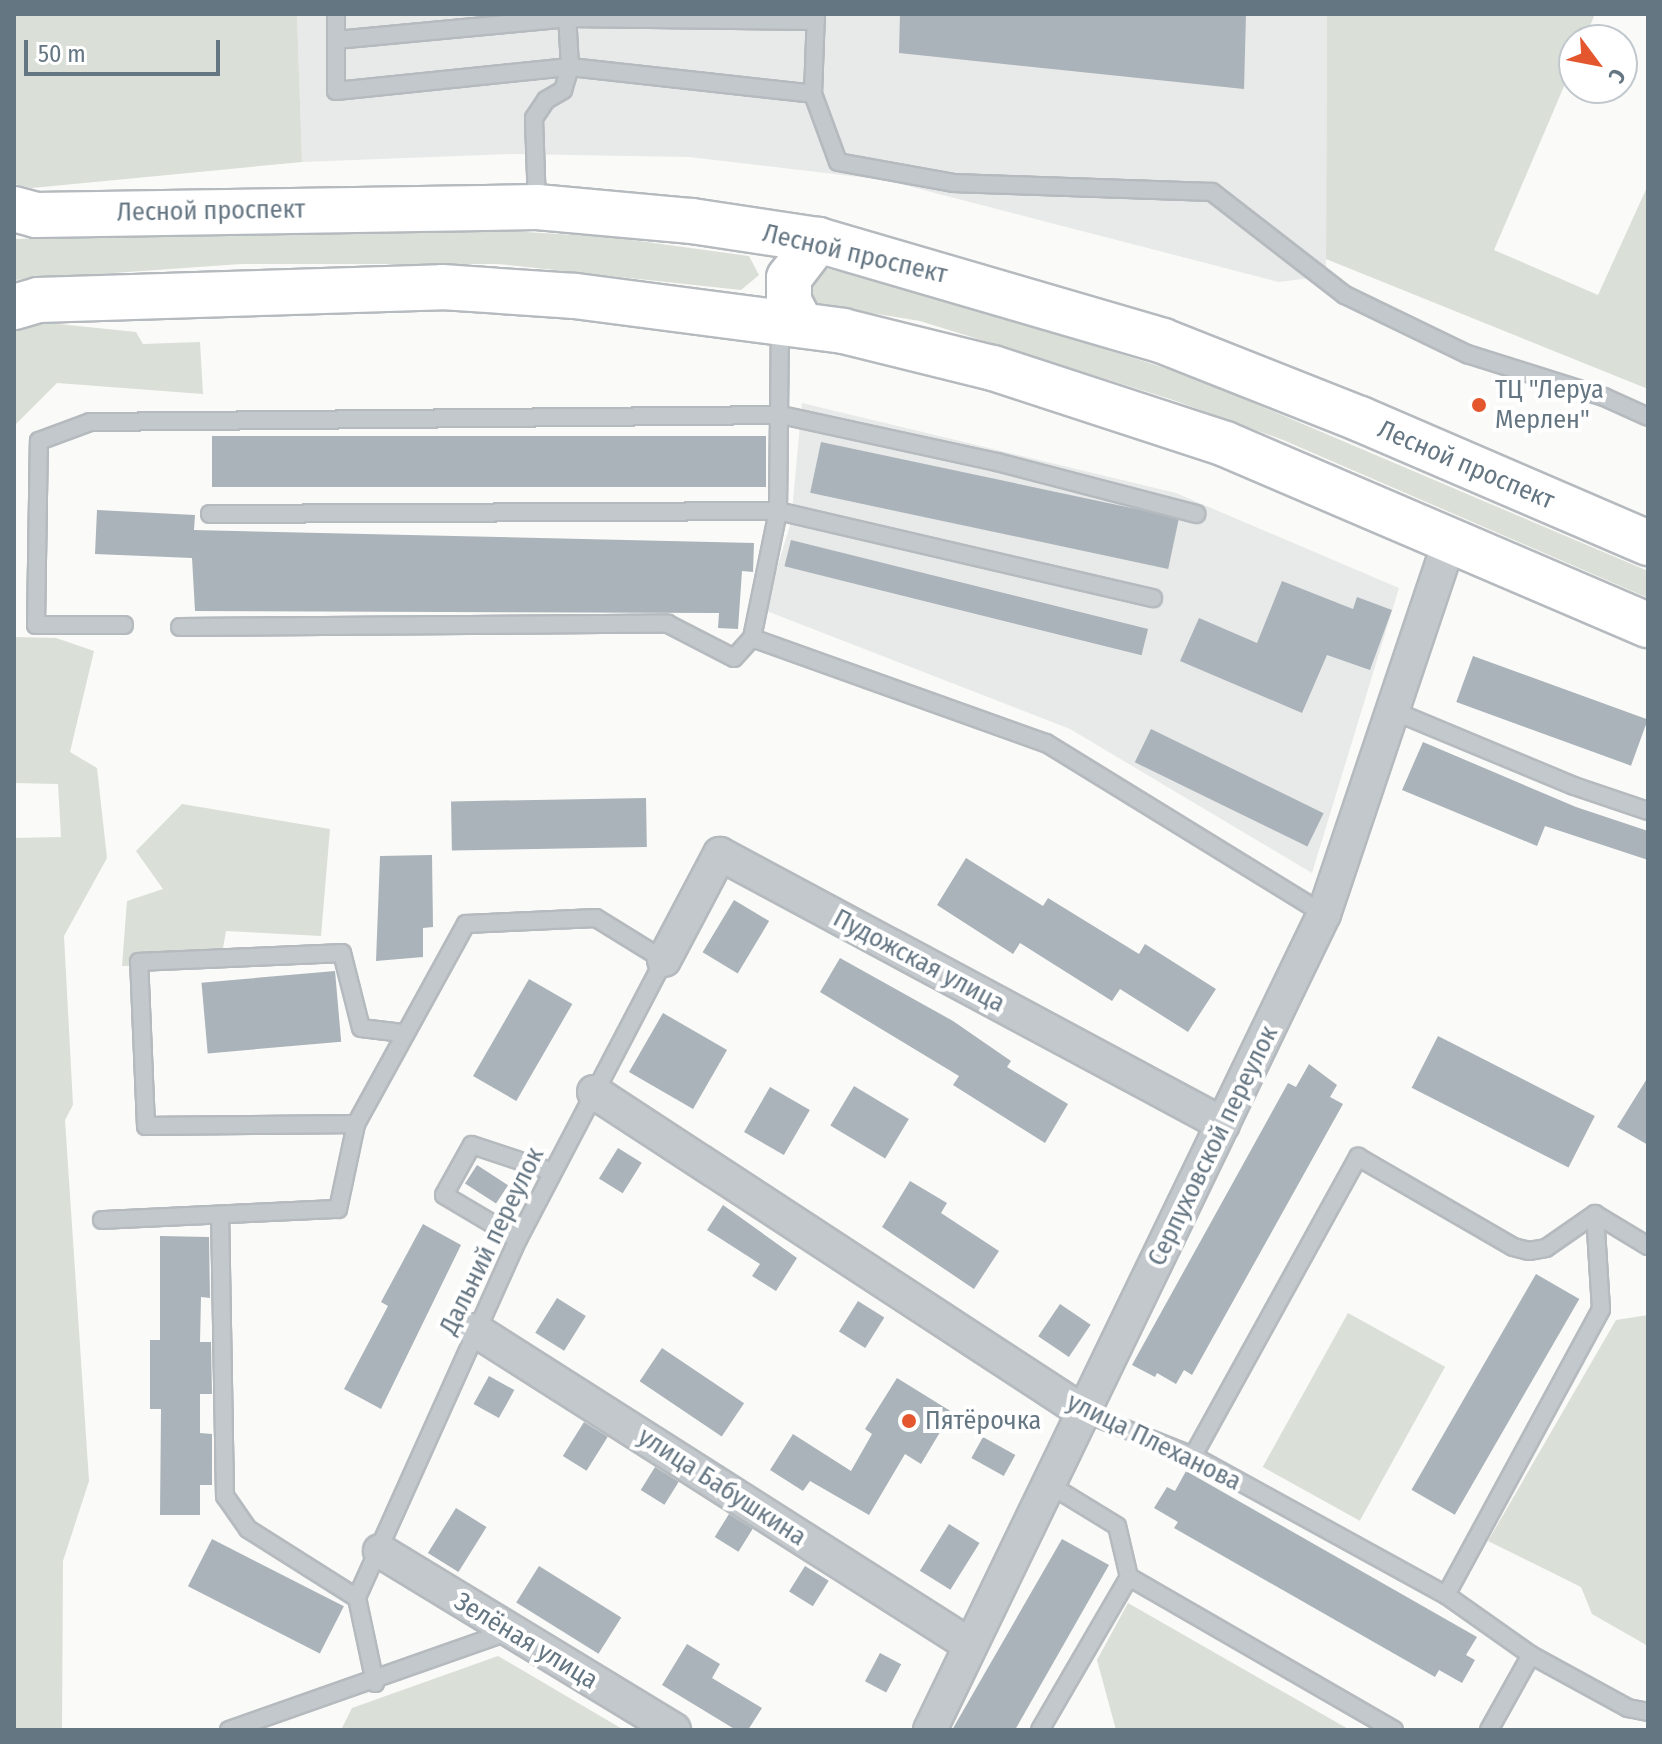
<!DOCTYPE html>
<html>
<head>
<meta charset="utf-8">
<style>
	body { margin:0 }
	#map { position:relative; width:1662px; height:1744px; overflow:hidden; background:#fafaf8; font-family:"Fira Sans Condensed",sans-serif }
	div>[style] { position:absolute }
	[style*='--x'] { left:calc(var(--x)*1px); top:calc(var(--y)*1px); width:calc(var(--w)*1px); rotate:calc(var(--a)*1deg) }
	.built>* { inset:0; background:#e8e9e9 }
	.green>* { inset:0; background:#dadfd7; transform-origin:0 0 }
	.building>* { inset:0; background:#aab3b9; transform-origin:0 0 }
	.roads { filter:drop-shadow(2px 0 #b5babe) drop-shadow(-2px 0 #b5babe) drop-shadow(0 2px #b5babe) drop-shadow(0 -2px #b5babe) }
	.lane>* { height:16px; margin:-8px; padding:0 8px; transform-origin:8px; border-radius:8px; background:#c3c8cc }
	.street>* { height:32px; margin:-16px; padding:0 16px; transform-origin:16px; border-radius:16px; background:#c3c8cc }
	.primary>* { height:44px; margin:-22px; padding:0 22px; transform-origin:22px; border-radius:22px; background:#fff }
	.dots>* { width:22px; height:22px; translate:-50% -50%; box-sizing:border-box; border:4px solid #fff; border-radius:50% }
	span { translate:-50% -50%; white-space:nowrap; text-align:center; line-height:1.15; -webkit-text-stroke:8px #fff; paint-order:stroke }
	.street-label { font-size:26px; color:#657683 }
	.poi-label { font-size:26px; color:#657683 }
	.left { translate:0 -50%; text-align:left }
	.frame { position:absolute; inset:0; border:16px solid #657683; pointer-events:none }
	.north { position:absolute; left:1558px; top:24px; width:80px; height:80px; box-sizing:border-box; background:#fff; border:2px solid #c1c8cd; border-radius:50%; rotate:122deg; font-size:22px; font-weight:700; line-height:32px; text-align:center; color:#657683 }
	.north::after { content:''; display:block; margin:auto; width:28px; height:36px; background:#e4572e; clip-path:polygon(50% 0,100% 100%,50% 72%,0 100%) }
	.scale { position:absolute; left:24px; top:40px; width:196px; height:36px; box-sizing:border-box; border:4px solid #657683; border-top:0; padding-left:10px; font-size:24px; line-height:28px; white-space:nowrap; color:#657683; -webkit-text-stroke:6px #fff; paint-order:stroke }
</style>
</head>
<body>
<div id="map">
	<div class="built">
		<div style="clip-path:polygon(297px 14px,1327px 14px,1326px 276px,1279px 282px,885px 180px,689px 157px,513px 154px,302px 162px)"></div>
		<div style="clip-path:polygon(802px 403px,1176px 493px,1399px 588px,1312px 873px,1070px 729px,764px 610px,791px 522px)"></div>
	</div>
	<div class="green">
		<div style="clip-path:polygon(14px 14px,297px 14px,302px 162px,32px 188px,14px 184px)"></div>
		<div style="clip-path:polygon(1327px 14px,1595px 14px,1584px 40px,1574px 40px,1574px 63px,1494px 250px,1598px 295px,1648px 185px,1648px 389px,1326px 259px)"></div>
		<div style="clip-path:polygon(474px 229px,610px 237px,749px 256px,759px 275px,741px 290px,498px 264px,241px 264px,14px 280px,14px 239px)"></div>
		<div style="clip-path:polygon(820px 267px,932px 294px,1190px 376px,1648px 571px,1648px 598px,1283px 440px,1170px 399px,920px 321px,810px 303px,808px 272px)"></div>
		<div style="clip-path:polygon(49px 323px,136px 332px,143px 344px,200px 342px,203px 394px,57px 383px,14px 426px,14px 329px)"></div>
		<div style="clip-path:polygon(14px 637px,56px 638px,94px 651px,70px 752px,97px 768px,107px 858px,64px 936px,73px 1105px,65px 1120px,89px 1481px,63px 1561px,62px 1730px,14px 1730px,14px 838px,61px 837px,58px 784px,14px 783px)"></div>
		<div style="clip-path:polygon(182px 804px,330px 829px,321px 936px,226px 931px,220px 965px,122px 966px,127px 901px,163px 889px,136px 851px)"></div>
		<div style="left:1348px;top:1313px;width:111px;height:176px;rotate:29deg"></div>
		<div style="clip-path:polygon(1648px 1315px,1648px 1646px,1592px 1614px,1581px 1587px,1488px 1541px,1616px 1320px)"></div>
		<div style="clip-path:polygon(1128px 1603px,1350px 1730px,1116px 1730px,1097px 1660px)"></div>
		<div style="clip-path:polygon(498px 1656px,624px 1730px,341px 1730px,352px 1708px)"></div>
	</div>
	<div class="building">
		<div style="clip-path:polygon(900px 14px,1246px 14px,1244px 89px,899px 53px)"></div>
		<div style="left:212px;top:436px;width:554px;height:51px"></div>
		<div style="left:821px;top:442px;width:366px;height:52px;rotate:12deg"></div>
		<div style="clip-path:polygon(97px 510px,195px 515px,194px 530px,754px 543px,753px 572px,742px 571px,738px 629px,718px 628px,719px 613px,195px 611px,192px 558px,95px 554px)"></div>
		<div style="left:791px;top:540px;width:368px;height:27px;rotate:14deg"></div>
		<div style="clip-path:polygon(1282px 581px,1353px 609px,1357px 597px,1392px 610px,1370px 670px,1327px 655px,1302px 713px,1180px 661px,1199px 618px,1257px 643px)"></div>
		<div style="left:1473px;top:656px;width:186px;height:49px;rotate:20deg"></div>
		<div style="left:1151px;top:729px;width:192px;height:37px;rotate:26deg"></div>
		<div style="clip-path:polygon(1423px 742px,1576px 807px,1648px 831px,1648px 860px,1545px 826px,1537px 846px,1402px 790px)"></div>
		<div style="left:646px;top:798px;width:49px;height:195px;rotate:89deg"></div>
		<div style="clip-path:polygon(432px 855px,433px 927px,423px 928px,423px 957px,376px 961px,380px 856px)"></div>
		<div style="clip-path:polygon(966px 858px,1043px 906px,1048px 898px,1139px 954px,1145px 944px,1216px 989px,1188px 1032px,1120px 989px,1112px 1001px,1020px 943px,1013px 954px,937px 905px)"></div>
		<div style="left:734px;top:900px;width:41px;height:61px;rotate:31deg"></div>
		<div style="clip-path:polygon(840px 958px,953px 1021px,1011px 1061px,1007px 1067px,1068px 1104px,1045px 1143px,953px 1085px,959px 1076px,820px 992px)"></div>
		<div style="left:335px;top:971px;width:71px;height:134px;rotate:85deg"></div>
		<div style="left:529px;top:979px;width:50px;height:112px;rotate:30deg"></div>
		<div style="left:663px;top:1013px;width:74px;height:68px;rotate:30deg"></div>
		<div style="left:1438px;top:1036px;width:176px;height:58px;rotate:27deg"></div>
		<div style="clip-path:polygon(1309px 1064px,1337px 1085px,1330px 1097px,1343px 1104px,1192px 1375px,1184px 1370px,1176px 1384px,1157px 1373px,1155px 1377px,1132px 1365px,1288px 1083px,1296px 1087px)"></div>
		<div style="clip-path:polygon(1648px 1077px,1648px 1145px,1617px 1127px)"></div>
		<div style="left:854px;top:1086px;width:64px;height:46px;rotate:31deg"></div>
		<div style="left:770px;top:1087px;width:46px;height:52px;rotate:30deg"></div>
		<div style="left:618px;top:1148px;width:28px;height:36px;rotate:32deg"></div>
		<div style="left:477px;top:1165px;width:37px;height:22px;rotate:33deg"></div>
		<div style="clip-path:polygon(910px 1181px,947px 1203px,941px 1213px,999px 1251px,974px 1289px,882px 1227px)"></div>
		<div style="clip-path:polygon(723px 1205px,797px 1258px,776px 1291px,752px 1276px,760px 1264px,707px 1230px)"></div>
		<div style="clip-path:polygon(423px 1224px,461px 1245px,381px 1409px,344px 1389px,388px 1306px,381px 1302px)"></div>
		<div style="clip-path:polygon(160px 1236px,209px 1237px,210px 1298px,201px 1297px,200px 1342px,211px 1342px,212px 1394px,200px 1394px,200px 1433px,212px 1434px,212px 1485px,200px 1485px,200px 1515px,160px 1515px,161px 1409px,150px 1409px,150px 1340px,160px 1340px)"></div>
		<div style="left:1536px;top:1274px;width:50px;height:249px;rotate:30deg"></div>
		<div style="left:557px;top:1298px;width:34px;height:41px;rotate:32deg"></div>
		<div style="left:858px;top:1301px;width:31px;height:36px;rotate:32deg"></div>
		<div style="left:1060px;top:1304px;width:37px;height:39px;rotate:34deg"></div>
		<div style="left:662px;top:1348px;width:99px;height:40px;rotate:34deg"></div>
		<div style="left:489px;top:1376px;width:29px;height:32px;rotate:29deg"></div>
		<div style="clip-path:polygon(897px 1378px,952px 1412px,921px 1464px,905px 1454px,869px 1515px,810px 1481px,803px 1491px,770px 1470px,793px 1434px,851px 1471px,872px 1434px,865px 1429px)"></div>
		<div style="left:584px;top:1422px;width:28px;height:40px;rotate:32deg"></div>
		<div style="left:983px;top:1437px;width:37px;height:24px;rotate:29deg"></div>
		<div style="left:655px;top:1467px;width:28px;height:27px;rotate:32deg"></div>
		<div style="clip-path:polygon(1186px 1471px,1477px 1637px,1466px 1655px,1475px 1660px,1462px 1683px,1439px 1670px,1435px 1677px,1174px 1528px,1178px 1522px,1154px 1508px,1167px 1487px,1175px 1491px)"></div>
		<div style="left:456px;top:1508px;width:36px;height:53px;rotate:32deg"></div>
		<div style="left:729px;top:1514px;width:28px;height:27px;rotate:32deg"></div>
		<div style="left:949px;top:1524px;width:36px;height:55px;rotate:32deg"></div>
		<div style="left:212px;top:1539px;width:148px;height:53px;rotate:27deg"></div>
		<div style="clip-path:polygon(1062px 1539px,1109px 1565px,1015px 1730px,952px 1730px)"></div>
		<div style="left:539px;top:1566px;width:97px;height:43px;rotate:32deg"></div>
		<div style="left:805px;top:1566px;width:28px;height:30px;rotate:32deg"></div>
		<div style="clip-path:polygon(687px 1644px,720px 1664px,712px 1678px,762px 1708px,748px 1730px,736px 1730px,662px 1685px)"></div>
		<div style="left:880px;top:1653px;width:24px;height:32px;rotate:28deg"></div>
	</div>
	<div class="roads">
		<div class="lane">
			<div style="--x:336;--y:14;--w:77;--a:90"></div>
			<div style="--x:336;--y:91;--w:235;--a:-5.9"></div>
			<div style="--x:570;--y:67;--w:244;--a:6.3"></div>
			<div style="--x:813;--y:94;--w:80;--a:-87.9"></div>
			<div style="--x:336;--y:40;--w:232;--a:-5.4"></div>
			<div style="--x:567;--y:18;--w:249;--a:0.7"></div>
			<div style="--x:813;--y:94;--w:72;--a:69.8"></div>
			<div style="--x:838;--y:162;--w:117;--a:10.3"></div>
			<div style="--x:953;--y:183;--w:259;--a:2"></div>
			<div style="--x:1212;--y:192;--w:168;--a:37.8"></div>
			<div style="--x:1345;--y:295;--w:136;--a:25.8"></div>
			<div style="--x:1467;--y:354;--w:144;--a:17.4"></div>
			<div style="--x:1604;--y:397;--w:48;--a:24.4"></div>
			<div style="--x:537;--y:205;--w:87;--a:-92"></div>
			<div style="--x:534;--y:118;--w:22;--a:-56"></div>
			<div style="--x:546;--y:100;--w:20;--a:-30"></div>
			<div style="--x:563;--y:90;--w:24;--a:-73"></div>
			<div style="--x:570;--y:67;--w:53;--a:-93.2"></div>
			<div style="--x:210;--y:514;--w:568;--a:-0.3"></div>
			<div style="--x:778;--y:511;--w:385;--a:13.1"></div>
			<div style="--x:124;--y:625;--w:88;--a:180"></div>
			<div style="--x:36;--y:625;--w:184;--a:-89.1"></div>
			<div style="--x:39;--y:441;--w:54;--a:-20.4"></div>
			<div style="--x:90;--y:422;--w:691;--a:-0.58"></div>
			<div style="--x:781;--y:415;--w:221;--a:12.3"></div>
			<div style="--x:997;--y:462;--w:206;--a:14.6"></div>
			<div style="--x:180;--y:627;--w:488;--a:-0.4"></div>
			<div style="--x:668;--y:624;--w:74;--a:27.3"></div>
			<div style="--x:734;--y:658;--w:27;--a:-48"></div>
			<div style="--x:752;--y:638;--w:130;--a:-78.4"></div>
			<div style="--x:778;--y:511;--w:189;--a:-89.4"></div>
			<div style="--x:752;--y:638;--w:312;--a:19.7"></div>
			<div style="--x:1046;--y:743;--w:326;--a:31.6"></div>
			<div style="--x:1389;--y:709;--w:200;--a:22.6"></div>
			<div style="--x:1574;--y:786;--w:78;--a:18.7"></div>
			<div style="--x:356;--y:1124;--w:210;--a:179.5"></div>
			<div style="--x:146;--y:1126;--w:164;--a:-92.4"></div>
			<div style="--x:139;--y:962;--w:203;--a:-2.5"></div>
			<div style="--x:342;--y:953;--w:77;--a:75.8"></div>
			<div style="--x:361;--y:1028;--w:42;--a:6.8"></div>
			<div style="--x:102;--y:1220;--w:236;--a:-2.7"></div>
			<div style="--x:338;--y:1209;--w:87;--a:-78"></div>
			<div style="--x:356;--y:1124;--w:228;--a:-61.2"></div>
			<div style="--x:466;--y:924;--w:130;--a:-2.6"></div>
			<div style="--x:596;--y:918;--w:80;--a:31.7"></div>
			<div style="--x:664;--y:960;--w:315;--a:117.6"></div>
			<div style="--x:518;--y:1239;--w:393;--a:114.2"></div>
			<div style="--x:357;--y:1598;--w:129;--a:-147.7"></div>
			<div style="--x:248;--y:1529;--w:40;--a:-124.9"></div>
			<div style="--x:225;--y:1496;--w:280;--a:-91"></div>
			<div style="--x:518;--y:1239;--w:86;--a:-149.3"></div>
			<div style="--x:444;--y:1195;--w:57;--a:-60.8"></div>
			<div style="--x:472;--y:1145;--w:82;--a:18.4"></div>
			<div style="--x:1085;--y:1413;--w:116;--a:21.7"></div>
			<div style="--x:1193;--y:1456;--w:289;--a:28.8"></div>
			<div style="--x:1446;--y:1595;--w:104;--a:35.2"></div>
			<div style="--x:1531;--y:1655;--w:111;--a:28.7"></div>
			<div style="--x:1628;--y:1708;--w:20;--a:11"></div>
			<div style="--x:1193;--y:1456;--w:342;--a:-61.1"></div>
			<div style="--x:1358;--y:1157;--w:179;--a:30.1"></div>
			<div style="--x:1513;--y:1247;--w:16;--a:14"></div>
			<div style="--x:1529;--y:1251;--w:17;--a:-10"></div>
			<div style="--x:1546;--y:1248;--w:60;--a:-34.8"></div>
			<div style="--x:1129;--y:1577;--w:306;--a:30"></div>
			<div style="--x:1446;--y:1595;--w:325;--a:-61.5"></div>
			<div style="--x:1601;--y:1309;--w:95;--a:-93.6"></div>
			<div style="--x:1595;--y:1214;--w:62;--a:31.1"></div>
			<div style="--x:357;--y:1598;--w:87;--a:78"></div>
			<div style="--x:229;--y:1730;--w:296;--a:-19.4"></div>
			<div style="--x:1040;--y:1730;--w:177;--a:-59.8"></div>
			<div style="--x:1129;--y:1577;--w:52;--a:-103.2"></div>
			<div style="--x:1117;--y:1526;--w:79;--a:-148.5"></div>
			<div style="--x:1489;--y:1730;--w:86;--a:-60.8"></div>
		</div>
		<div class="street">
			<div style="--x:664;--y:960;--w:120;--a:-62.2"></div>
			<div style="--x:720;--y:854;--w:571;--a:28.23"></div>
			<div style="--x:594;--y:1092;--w:587;--a:33.18"></div>
			<div style="--x:475;--y:1330;--w:587;--a:32.47"></div>
			<div style="--x:380;--y:1551;--w:344;--a:31.3"></div>
			<div style="--x:930;--y:1730;--w:906;--a:-64.23"></div>
			<div style="--x:1324;--y:914;--w:391;--a:-71.4"></div>
		</div>
		<div class="primary">
			<div style="--x:14;--y:209;--w:23;--a:15"></div>
			<div style="--x:36;--y:215;--w:501;--a:-0.91"></div>
			<div style="--x:537;--y:207;--w:156;--a:5.2"></div>
			<div style="--x:692;--y:221;--w:127;--a:8.6"></div>
			<div style="--x:818;--y:240;--w:359;--a:16.3"></div>
			<div style="--x:1163;--y:341;--w:212;--a:21.6"></div>
			<div style="--x:1360;--y:419;--w:314;--a:23.3"></div>
			<div style="--x:14;--y:307;--w:25;--a:-16"></div>
			<div style="--x:38;--y:300;--w:404;--a:-1.8"></div>
			<div style="--x:442;--y:287;--w:133;--a:3.9"></div>
			<div style="--x:575;--y:296;--w:270;--a:7.4"></div>
			<div style="--x:843;--y:331;--w:154;--a:13.9"></div>
			<div style="--x:993;--y:368;--w:244;--a:18.1"></div>
			<div style="--x:1225;--y:444;--w:460;--a:23.2"></div>
			<div style="--x:801;--y:324;--w:26;--a:-118"></div>
			<div style="--x:789;--y:301;--w:23;--a:-90"></div>
			<div style="--x:789;--y:278;--w:48;--a:-52.7"></div>
		</div>
	</div>
	<div class="dots">
		<div style="left:1479px;top:405px;background:#e4572e"></div>
		<div style="left:909px;top:1421px;background:#e4572e"></div>
	</div>
	<div class="street-label">
		<span style="left:211px;top:211px;rotate:-1deg">Лесной проспект</span>
		<span style="left:855px;top:254px;rotate:13deg">Лесной проспект</span>
		<span style="left:1466px;top:465px;rotate:23deg">Лесной проспект</span>
		<span style="left:919px;top:961px;rotate:28deg">Пудожская улица</span>
		<span style="left:1213px;top:1146px;rotate:-64deg">Серпуховской переулок</span>
		<span style="left:492px;top:1241px;rotate:-64deg">Дальний переулок</span>
		<span style="left:1154px;top:1442px;rotate:26deg">улица Плеханова</span>
		<span style="left:722px;top:1487px;rotate:33deg">улица Бабушкина</span>
		<span style="left:526px;top:1641px;rotate:31deg">Зелёная улица</span>
	</div>
	<div class="poi-label">
		<span class="left" style="left:1495px;top:405px">ТЦ "Леруа<br>Мерлен"</span>
		<span class="left" style="left:925px;top:1421px">Пятёрочка</span>
	</div>
	<div class="frame"></div>
	<div class="north">С</div>
	<div class="scale">50 m</div>
</div>
</body>
</html>
